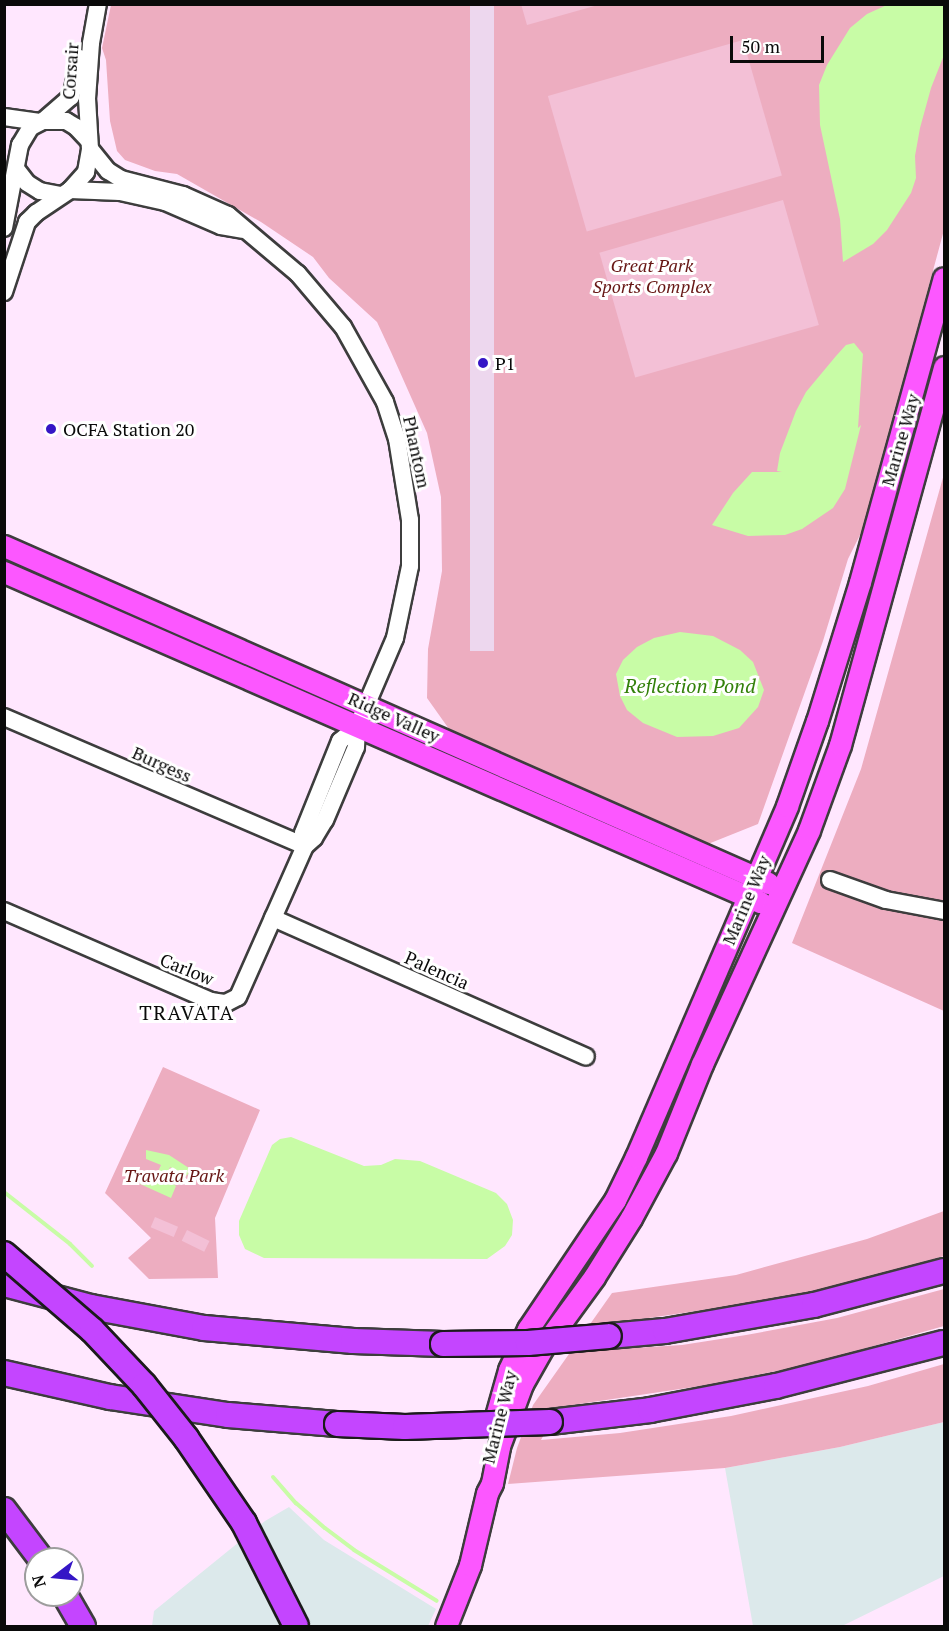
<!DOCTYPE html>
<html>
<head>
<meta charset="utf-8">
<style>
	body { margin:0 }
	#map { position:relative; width:949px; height:1631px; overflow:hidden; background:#ffe7fe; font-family:"PT Serif",serif }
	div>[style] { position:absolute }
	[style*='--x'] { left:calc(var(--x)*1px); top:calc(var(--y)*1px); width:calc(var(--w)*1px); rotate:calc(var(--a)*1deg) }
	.industrial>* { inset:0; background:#dce9eb }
	.green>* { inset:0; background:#edadc0 }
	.pitch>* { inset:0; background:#f3c0d6; transform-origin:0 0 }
	.plaza>* { inset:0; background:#edd7ee; transform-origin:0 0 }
	.water>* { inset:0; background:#c8fca6 }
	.stream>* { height:4px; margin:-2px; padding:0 2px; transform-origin:2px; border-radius:2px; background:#c8fca6 }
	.roads { filter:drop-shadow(2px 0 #3d3d3d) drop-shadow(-2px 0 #3d3d3d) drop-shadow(0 2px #3d3d3d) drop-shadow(0 -2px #3d3d3d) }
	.minor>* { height:16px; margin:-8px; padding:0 8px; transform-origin:8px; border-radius:8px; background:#fff }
	.major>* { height:21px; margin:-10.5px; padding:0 10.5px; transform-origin:10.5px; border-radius:10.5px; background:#fc57ff }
	.highway>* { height:24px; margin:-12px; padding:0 12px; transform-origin:12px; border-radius:12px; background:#c445ff }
	.bridges { filter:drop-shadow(2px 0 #1b1b1b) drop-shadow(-2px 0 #1b1b1b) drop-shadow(0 2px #1b1b1b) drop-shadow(0 -2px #1b1b1b) }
	.highway-bridge>* { height:24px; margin:-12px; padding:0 12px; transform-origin:12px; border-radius:12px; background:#c445ff }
	.dots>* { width:16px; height:16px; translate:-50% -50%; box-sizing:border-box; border:3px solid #fff; border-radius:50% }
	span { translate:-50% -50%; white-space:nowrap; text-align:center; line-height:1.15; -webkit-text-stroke:6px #fff; paint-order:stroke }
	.street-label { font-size:18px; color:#0a0a0a }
	.park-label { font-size:18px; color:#671715; font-style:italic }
	.poi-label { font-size:18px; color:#0a0a0a }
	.left { translate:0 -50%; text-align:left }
	.water-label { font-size:20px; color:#33810b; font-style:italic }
	.neighbourhood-label { font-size:20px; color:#0a0a0a; letter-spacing:1.5px }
	.frame { position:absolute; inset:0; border:6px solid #0a0a0a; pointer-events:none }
	.north { position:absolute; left:24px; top:1547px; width:60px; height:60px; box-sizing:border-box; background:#fff; border:2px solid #9d9d9d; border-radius:50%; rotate:254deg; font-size:16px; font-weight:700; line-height:24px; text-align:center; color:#0a0a0a }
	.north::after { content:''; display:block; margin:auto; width:21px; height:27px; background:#3516c6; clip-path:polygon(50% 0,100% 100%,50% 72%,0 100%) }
	.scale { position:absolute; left:730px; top:36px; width:94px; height:27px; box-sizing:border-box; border:3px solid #0a0a0a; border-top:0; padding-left:8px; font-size:18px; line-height:21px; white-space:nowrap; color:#0a0a0a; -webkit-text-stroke:4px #fff; paint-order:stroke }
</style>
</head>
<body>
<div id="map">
	<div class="industrial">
		<div style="clip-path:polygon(944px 1422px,944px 1576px,842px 1626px,753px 1626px,725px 1468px,840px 1447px)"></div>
		<div style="clip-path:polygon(289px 1507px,324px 1540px,436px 1609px,428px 1626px,152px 1626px,154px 1611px,265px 1521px)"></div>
	</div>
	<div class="green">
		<div style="clip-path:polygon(111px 5px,944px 5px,944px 230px,863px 529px,848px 559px,823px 641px,758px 824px,708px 844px,449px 729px,427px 698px,428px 649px,442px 571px,441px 497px,427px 433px,391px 352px,377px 322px,329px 278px,313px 257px,261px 222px,177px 174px,155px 171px,125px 160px,117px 151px,110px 121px,106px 60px,102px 48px)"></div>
		<div style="clip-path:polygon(944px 474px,944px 1011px,792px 943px,861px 769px)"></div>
		<div style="clip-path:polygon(163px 1067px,260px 1110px,215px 1218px,218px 1278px,149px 1279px,128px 1258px,151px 1238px,105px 1193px)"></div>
		<div style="clip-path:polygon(944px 1211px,944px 1256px,851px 1283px,773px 1300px,614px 1323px,602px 1350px,682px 1345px,746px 1335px,837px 1318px,944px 1289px,944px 1326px,811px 1364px,707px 1385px,559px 1407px,541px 1440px,620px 1433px,731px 1416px,868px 1386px,944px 1364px,944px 1422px,840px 1447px,725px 1468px,508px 1484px,517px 1448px,533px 1405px,612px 1293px,736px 1275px,867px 1239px)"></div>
	</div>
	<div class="pitch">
		<div style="clip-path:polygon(521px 4px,598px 4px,598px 5px,527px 25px)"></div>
		<div style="left:743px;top:40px;width:141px;height:203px;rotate:74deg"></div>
		<div style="left:783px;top:200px;width:130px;height:191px;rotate:74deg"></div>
		<div style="left:155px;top:1217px;width:25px;height:11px;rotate:23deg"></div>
		<div style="left:187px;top:1230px;width:25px;height:12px;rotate:26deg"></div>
	</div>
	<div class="plaza">
		<div style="left:470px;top:5px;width:24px;height:646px"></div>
	</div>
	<div class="water">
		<div style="clip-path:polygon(889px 4px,944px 5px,944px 55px,931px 88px,920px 128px,915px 156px,916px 178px,911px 193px,887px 230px,873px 244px,843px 262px,840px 219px,820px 125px,819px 85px,827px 65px,850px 28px,867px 14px)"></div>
		<div style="clip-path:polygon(854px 343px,863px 354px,858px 428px,861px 425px,845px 489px,833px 508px,802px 529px,785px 535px,748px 536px,712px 525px,733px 493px,752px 472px,782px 472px,777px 471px,780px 453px,796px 411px,806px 392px,836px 356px,846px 345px)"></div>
		<div style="clip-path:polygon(680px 632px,713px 636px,740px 650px,753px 662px,764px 690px,758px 707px,739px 728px,713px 736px,677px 737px,643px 723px,627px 710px,620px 696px,616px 674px,623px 660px,637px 647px,654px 638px)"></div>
		<div style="clip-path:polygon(291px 1137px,364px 1166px,381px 1165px,395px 1159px,420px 1161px,496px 1193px,507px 1204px,513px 1220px,512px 1235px,505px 1246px,487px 1259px,264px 1258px,245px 1249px,239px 1235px,239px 1221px,272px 1145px,280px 1139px)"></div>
		<div style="clip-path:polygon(146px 1150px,169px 1155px,192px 1170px,185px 1177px,170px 1167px,166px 1178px,176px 1186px,171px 1198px,140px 1184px,144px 1172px,157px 1174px,161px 1165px,146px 1159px)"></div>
	</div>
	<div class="stream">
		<div style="--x:4;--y:1192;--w:84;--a:38.2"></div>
		<div style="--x:70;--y:1244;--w:31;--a:45"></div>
		<div style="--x:273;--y:1477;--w:35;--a:49"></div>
		<div style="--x:296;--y:1503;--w:38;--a:41"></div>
		<div style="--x:325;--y:1528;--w:36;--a:37"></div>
		<div style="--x:354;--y:1550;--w:97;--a:31.6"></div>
	</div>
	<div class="roads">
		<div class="minor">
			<div style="--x:4;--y:117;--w:36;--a:8"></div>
			<div style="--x:43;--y:121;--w:37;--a:-41"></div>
			<div style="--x:71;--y:97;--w:40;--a:-77"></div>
			<div style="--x:17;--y:170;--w:16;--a:52"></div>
			<div style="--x:27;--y:183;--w:15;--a:32"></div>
			<div style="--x:40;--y:191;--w:20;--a:11"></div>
			<div style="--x:70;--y:190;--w:50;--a:2.3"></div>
			<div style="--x:120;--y:192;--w:46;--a:12.5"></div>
			<div style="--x:165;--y:202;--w:61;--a:23.2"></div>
			<div style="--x:221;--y:226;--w:22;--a:10"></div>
			<div style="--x:4;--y:228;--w:85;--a:-79.1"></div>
			<div style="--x:20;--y:145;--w:21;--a:-59"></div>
			<div style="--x:31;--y:127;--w:13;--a:-27"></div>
			<div style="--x:43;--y:121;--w:23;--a:0"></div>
			<div style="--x:66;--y:121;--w:12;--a:31"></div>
			<div style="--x:76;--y:127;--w:19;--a:47"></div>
			<div style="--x:4;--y:292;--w:74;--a:-71.8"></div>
			<div style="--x:27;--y:222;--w:13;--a:-45"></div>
			<div style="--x:36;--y:213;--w:41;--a:-34.1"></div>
			<div style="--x:70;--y:190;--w:24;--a:-48"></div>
			<div style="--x:86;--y:172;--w:23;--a:-80"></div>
			<div style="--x:90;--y:149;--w:50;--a:-93.4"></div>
			<div style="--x:87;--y:99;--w:56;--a:-85.9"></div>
			<div style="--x:91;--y:43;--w:40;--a:-80"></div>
			<div style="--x:4;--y:717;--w:327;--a:23.2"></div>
			<div style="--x:305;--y:846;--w:13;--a:-99"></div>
			<div style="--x:303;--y:833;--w:99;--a:-68.1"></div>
			<div style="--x:340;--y:741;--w:22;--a:-39"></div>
			<div style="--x:830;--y:880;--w:59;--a:19.7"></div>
			<div style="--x:886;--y:900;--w:59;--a:10.7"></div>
			<div style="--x:4;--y:911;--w:226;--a:23.5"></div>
			<div style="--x:211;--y:1001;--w:15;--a:8"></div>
			<div style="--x:226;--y:1003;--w:13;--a:-27"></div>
			<div style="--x:238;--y:997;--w:165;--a:-66.1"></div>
			<div style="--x:305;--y:846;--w:12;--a:-42"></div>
			<div style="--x:314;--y:838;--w:21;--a:-59"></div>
			<div style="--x:325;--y:820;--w:79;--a:-67"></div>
			<div style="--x:356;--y:747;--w:20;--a:-87"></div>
			<div style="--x:357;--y:727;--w:97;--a:-66.9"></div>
			<div style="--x:395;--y:638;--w:74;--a:-78.2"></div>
			<div style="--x:410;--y:566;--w:46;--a:-90"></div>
			<div style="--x:410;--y:520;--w:82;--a:-99.1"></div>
			<div style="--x:397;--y:439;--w:39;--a:-108"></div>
			<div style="--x:385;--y:402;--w:86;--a:-119.2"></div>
			<div style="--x:343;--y:327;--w:70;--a:-130.3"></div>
			<div style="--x:298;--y:274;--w:92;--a:-139.9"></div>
			<div style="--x:228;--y:215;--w:49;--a:-156"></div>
			<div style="--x:183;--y:195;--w:64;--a:-165.5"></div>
			<div style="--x:121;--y:179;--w:15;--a:-148"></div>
			<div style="--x:108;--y:171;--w:28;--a:-129"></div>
			<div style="--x:273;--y:918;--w:342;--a:23.9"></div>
		</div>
		<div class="major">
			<div style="--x:4;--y:546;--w:835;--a:23.8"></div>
			<div style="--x:4;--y:572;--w:825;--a:23.58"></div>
			<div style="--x:496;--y:1416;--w:48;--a:-74.2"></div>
			<div style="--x:509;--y:1370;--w:45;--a:-65.1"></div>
			<div style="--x:528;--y:1329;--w:156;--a:-56"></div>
			<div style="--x:615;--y:1200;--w:48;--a:-64"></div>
			<div style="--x:636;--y:1157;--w:382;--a:-66.7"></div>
			<div style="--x:787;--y:806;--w:90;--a:-70.6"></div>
			<div style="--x:817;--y:721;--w:145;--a:-72.8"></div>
			<div style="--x:860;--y:582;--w:315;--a:-74.6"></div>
			<div style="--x:446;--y:1626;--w:66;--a:-68.5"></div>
			<div style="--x:470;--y:1565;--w:74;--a:-76.7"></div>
			<div style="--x:487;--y:1493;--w:11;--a:-63"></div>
			<div style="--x:492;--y:1483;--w:38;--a:-79"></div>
			<div style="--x:499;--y:1446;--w:66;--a:-69.6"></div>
			<div style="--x:522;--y:1384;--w:43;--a:-60.4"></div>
			<div style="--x:543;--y:1347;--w:87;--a:-53.9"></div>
			<div style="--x:594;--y:1277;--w:70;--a:-57.9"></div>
			<div style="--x:631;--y:1218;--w:74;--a:-61.7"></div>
			<div style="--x:666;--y:1153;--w:96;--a:-68"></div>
			<div style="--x:702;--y:1064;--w:257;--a:-65.4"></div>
			<div style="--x:809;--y:830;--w:90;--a:-70"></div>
			<div style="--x:840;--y:745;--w:392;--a:-74.6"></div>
		</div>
		<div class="highway">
			<div style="--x:4;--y:1284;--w:90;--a:14.8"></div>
			<div style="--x:91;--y:1307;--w:115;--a:10.5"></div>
			<div style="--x:204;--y:1328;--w:150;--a:5"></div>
			<div style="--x:353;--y:1341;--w:90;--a:1.9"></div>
			<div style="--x:609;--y:1336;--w:56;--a:-5.1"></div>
			<div style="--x:665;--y:1331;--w:151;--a:-9.9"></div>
			<div style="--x:814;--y:1305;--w:134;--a:-14.7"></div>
			<div style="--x:4;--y:1373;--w:109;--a:12.8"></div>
			<div style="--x:110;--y:1397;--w:119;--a:8.7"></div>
			<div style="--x:228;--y:1415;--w:109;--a:4.7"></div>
			<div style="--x:550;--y:1422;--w:101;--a:-6.8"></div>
			<div style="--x:650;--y:1410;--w:128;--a:-10.8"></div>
			<div style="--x:776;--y:1386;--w:173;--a:-14.4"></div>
			<div style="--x:4;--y:1510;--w:61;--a:52.9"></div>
			<div style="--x:65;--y:1595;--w:36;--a:60"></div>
		</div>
	</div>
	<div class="bridges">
		<div class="highway-bridge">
			<div style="--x:4;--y:1254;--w:116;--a:40.8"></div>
			<div style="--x:92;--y:1330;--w:76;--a:46.6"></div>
			<div style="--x:144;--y:1385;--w:68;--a:51.6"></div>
			<div style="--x:186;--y:1438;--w:103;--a:55.7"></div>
			<div style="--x:244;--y:1523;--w:115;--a:63.2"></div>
			<div style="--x:443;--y:1344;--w:85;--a:-0.7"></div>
			<div style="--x:528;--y:1343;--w:81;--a:-4.9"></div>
			<div style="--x:337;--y:1424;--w:68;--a:2.5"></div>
			<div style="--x:405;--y:1427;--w:145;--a:-2"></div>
		</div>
	</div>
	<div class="dots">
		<div style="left:483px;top:363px;background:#3516c6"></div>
		<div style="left:51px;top:429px;background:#3516c6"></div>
	</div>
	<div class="street-label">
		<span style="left:70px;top:71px;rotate:-86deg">Corsair</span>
		<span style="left:900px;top:440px;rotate:-74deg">Marine Way</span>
		<span style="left:417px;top:452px;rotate:78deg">Phantom</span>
		<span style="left:394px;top:717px;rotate:24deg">Ridge Valley</span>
		<span style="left:162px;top:764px;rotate:24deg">Burgess</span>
		<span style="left:746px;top:900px;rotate:-67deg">Marine Way</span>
		<span style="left:187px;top:969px;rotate:22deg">Carlow</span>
		<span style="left:437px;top:970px;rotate:24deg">Palencia</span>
		<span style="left:499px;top:1417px;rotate:-76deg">Marine Way</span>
	</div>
	<div class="park-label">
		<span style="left:652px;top:276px">Great Park<br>Sports Complex</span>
		<span style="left:174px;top:1175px">Travata Park</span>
	</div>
	<div class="poi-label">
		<span class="left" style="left:495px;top:363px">P1</span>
		<span class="left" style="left:63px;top:429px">OCFA Station 20</span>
	</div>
	<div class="water-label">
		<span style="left:690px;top:685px">Reflection Pond</span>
	</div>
	<div class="neighbourhood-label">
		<span style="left:187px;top:1012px">TRAVATA</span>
	</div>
	<div class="frame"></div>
	<div class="north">N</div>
	<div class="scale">50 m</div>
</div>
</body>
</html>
